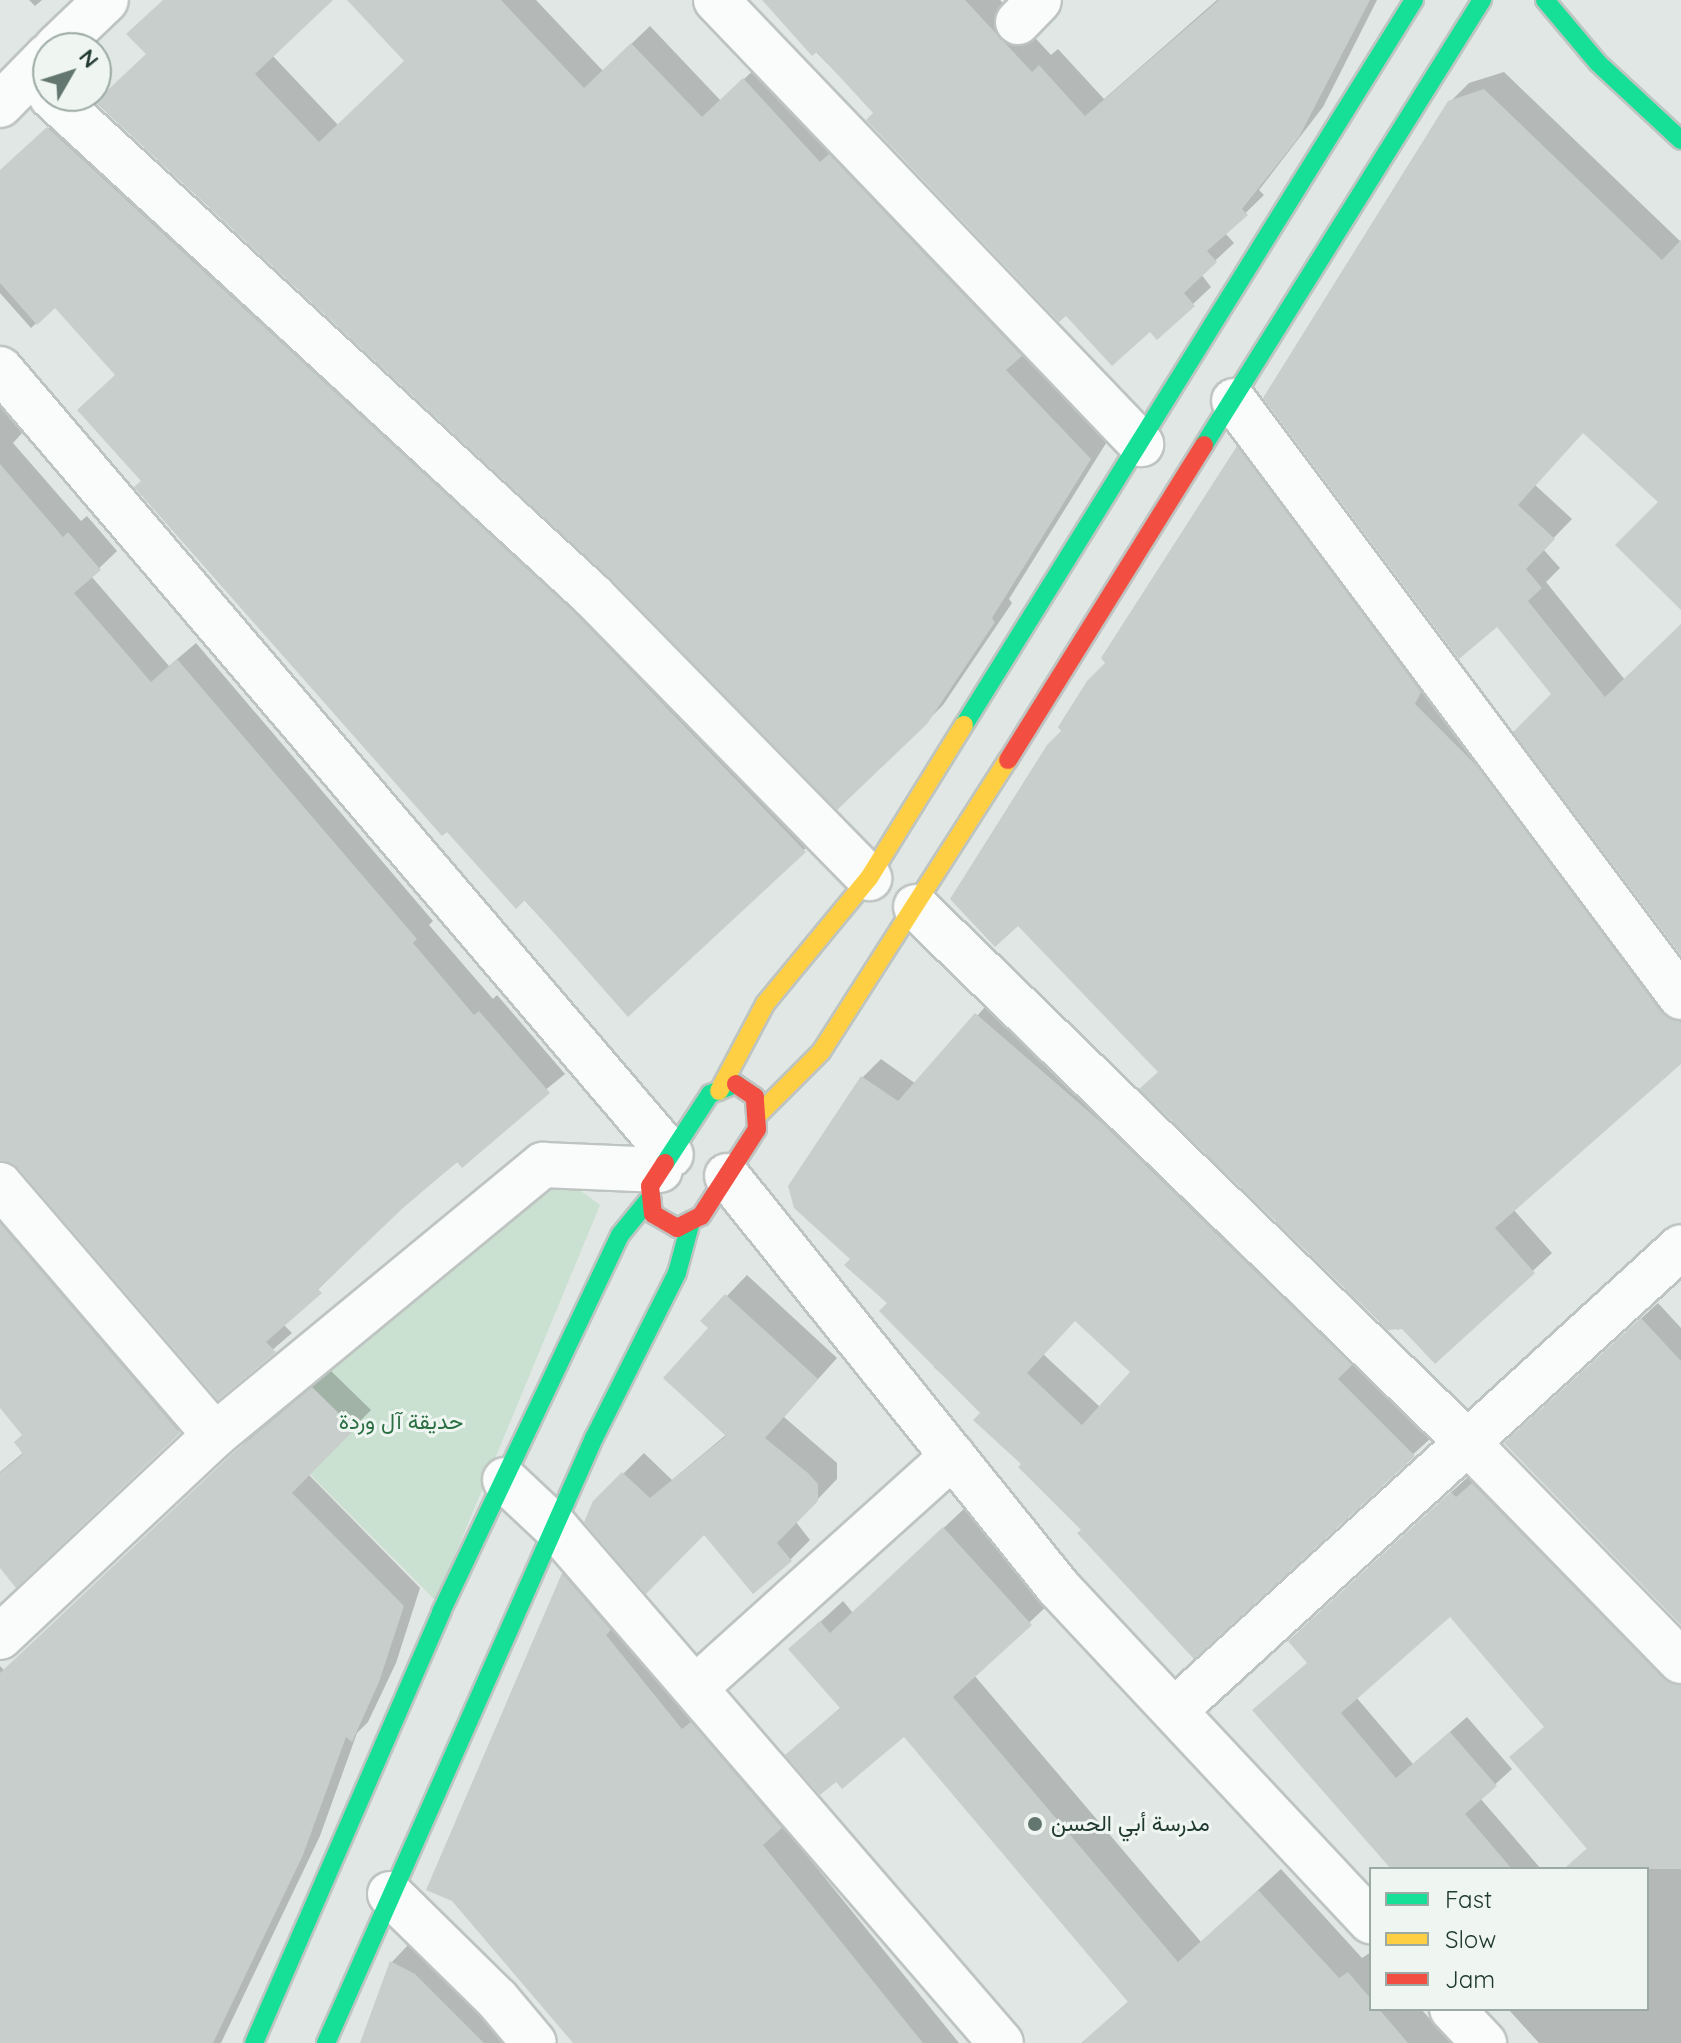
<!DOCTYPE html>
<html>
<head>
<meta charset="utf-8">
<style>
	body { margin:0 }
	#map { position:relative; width:1681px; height:2043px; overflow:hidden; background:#e1e7e4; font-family:Quicksand,Vazirmatn,sans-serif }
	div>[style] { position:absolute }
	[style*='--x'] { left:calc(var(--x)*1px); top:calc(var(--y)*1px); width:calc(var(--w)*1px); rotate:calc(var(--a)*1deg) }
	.green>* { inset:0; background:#cae0d0 }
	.shadow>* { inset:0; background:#0003 }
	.building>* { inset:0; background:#c8cecb }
	.roads { filter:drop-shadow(2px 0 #bec4c1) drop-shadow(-2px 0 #bec4c1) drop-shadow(0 2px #bec4c1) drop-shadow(0 -2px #bec4c1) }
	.street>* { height:44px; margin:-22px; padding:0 22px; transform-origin:22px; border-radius:22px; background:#fafbfb }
	.fast>* { height:18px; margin:-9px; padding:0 9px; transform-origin:9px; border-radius:9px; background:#16e098 }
	.slow>* { height:18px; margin:-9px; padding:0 9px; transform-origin:9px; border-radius:9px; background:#ffcf43 }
	.jam>* { height:18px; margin:-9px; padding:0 9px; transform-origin:9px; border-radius:9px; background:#f24e42 }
	.dots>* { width:22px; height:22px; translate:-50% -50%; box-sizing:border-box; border:4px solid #eff6f2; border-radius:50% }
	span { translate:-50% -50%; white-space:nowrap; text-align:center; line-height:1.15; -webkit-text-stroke:6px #eff6f2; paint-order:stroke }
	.park-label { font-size:22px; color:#2b6f43 }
	.poi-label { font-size:22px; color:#203931 }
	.left { translate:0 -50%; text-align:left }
	.legend { position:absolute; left:1369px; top:1867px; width:280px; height:144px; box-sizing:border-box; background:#eff6f2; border:2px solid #9caaa5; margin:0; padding:10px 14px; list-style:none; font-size:24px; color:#203931 }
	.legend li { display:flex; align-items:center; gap:16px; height:40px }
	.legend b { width:40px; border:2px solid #9caaa5 }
	.north { position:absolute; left:32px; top:32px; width:80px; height:80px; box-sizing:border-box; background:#eff6f2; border:2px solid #9caaa5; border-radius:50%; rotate:51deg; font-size:22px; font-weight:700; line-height:32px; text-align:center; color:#203931 }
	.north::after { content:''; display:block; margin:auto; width:28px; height:36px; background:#647670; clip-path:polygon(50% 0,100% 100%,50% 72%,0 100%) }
</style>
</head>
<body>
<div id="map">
	<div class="green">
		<div style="clip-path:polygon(552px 1170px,600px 1205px,436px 1601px,250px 1414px)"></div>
	</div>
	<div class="shadow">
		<div style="clip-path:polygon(29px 0,42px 0,35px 6px)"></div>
		<div style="clip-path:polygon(164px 0,330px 0,272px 55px,338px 125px,407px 61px,350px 0,536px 0,603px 71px,650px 26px,721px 101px,762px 62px,1108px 440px,1009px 599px,1012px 603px,943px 705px,924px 724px,148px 54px)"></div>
		<div style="clip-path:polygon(765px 0,1000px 0,1051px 55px,1058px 49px,1104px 99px,1217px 0,1377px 0,1323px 107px,1259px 190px,1264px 195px,1225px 233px,1234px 243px,1201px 274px,1211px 287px,1193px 304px,876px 113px)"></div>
		<div style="clip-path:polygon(1504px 72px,1681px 242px,1681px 607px,1661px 502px,1584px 431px,1535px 485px,1572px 519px,1543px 549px,1560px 568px,1546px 582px,1625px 680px,1681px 626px,1681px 952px,1554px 694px,1497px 624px,1450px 102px,1469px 83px)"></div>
		<div style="clip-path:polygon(66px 111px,822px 833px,628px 1014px,143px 481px,117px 374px,55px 305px,31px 328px,0 293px,0 177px)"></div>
		<div style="clip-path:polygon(0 407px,22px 433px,13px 443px,81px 521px,87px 516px,117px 551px,91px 576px,169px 666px,196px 643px,433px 921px,429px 925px,493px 999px,497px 995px,565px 1074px,402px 1207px,283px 1324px,292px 1333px,218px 1397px,20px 1167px,0 1160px)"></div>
		<div style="clip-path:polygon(1256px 429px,1681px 994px,1681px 1061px,1513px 1209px,1552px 1253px,1435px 1362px,1402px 1326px,1398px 1330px,1160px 1071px,1064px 731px,1108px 663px,1103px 658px,1238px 447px)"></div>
		<div style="clip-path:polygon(evenodd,994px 997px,1432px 1437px,1194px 1656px,983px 1412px,934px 1367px,937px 1363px,890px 1303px,790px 1187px,863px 1077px,881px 1059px,916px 1084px,994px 997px,1076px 1319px,1132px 1372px,1100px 1407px,1043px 1354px,1076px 1319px)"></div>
		<div style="clip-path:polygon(0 1186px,196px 1414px,16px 1585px,0 1565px,0 1472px,24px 1452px,24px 1435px,0 1405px)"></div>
		<div style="clip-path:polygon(747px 1275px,837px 1358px,784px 1417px,837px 1463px,837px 1479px,796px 1522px,810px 1540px,790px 1560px,595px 1502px,644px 1453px,672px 1480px,727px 1434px,711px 1328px,703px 1321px)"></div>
		<div style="clip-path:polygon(1658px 1303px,1681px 1328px,1681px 1622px,1523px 1427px)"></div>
		<div style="clip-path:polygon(331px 1371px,371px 1410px,308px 1474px,420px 1588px,396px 1663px,368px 1722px,357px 1733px,320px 1836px,221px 2043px,0 2043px,0 1666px,5px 1671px,251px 1437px)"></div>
		<div style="clip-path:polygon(1489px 1469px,1681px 1664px,1681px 2043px,1539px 2043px,1508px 2009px,1647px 2009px,1647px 1869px,1564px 1869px,1589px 1847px,1546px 1726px,1450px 1614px,1356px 1697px,1413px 1764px,1467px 1717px,1512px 1769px,1480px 1798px,1541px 1869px,1393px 1869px,1309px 1662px,1306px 1625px,1468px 1477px,1473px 1482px)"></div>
		<div style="clip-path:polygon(966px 1507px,1052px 1601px,974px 1675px,1201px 1942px,1281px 1869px,1362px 1958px,1371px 1952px,1371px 2009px,1421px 2009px,1451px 2043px,1082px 2043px,1130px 2000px,904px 1735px,836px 1779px,788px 1755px,841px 1707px,791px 1649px,843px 1601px,853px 1613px)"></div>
		<div style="clip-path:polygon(582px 1555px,800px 1807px,782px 1825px,959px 2043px,584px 2043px,453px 1900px,428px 1889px,563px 1574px)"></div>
		<div style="clip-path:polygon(410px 1943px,521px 2043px,362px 2043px,392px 1962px)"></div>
	</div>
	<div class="building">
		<div style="clip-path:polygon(163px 0,333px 0,255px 74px,319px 142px,404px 61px,347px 0,501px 0,584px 88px,631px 43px,702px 117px,743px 78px,820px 162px,829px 154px,1022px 356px,1006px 370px,1091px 459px,992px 618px,995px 622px,927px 724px,837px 810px,610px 578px,95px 102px,146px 54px,126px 34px)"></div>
		<div style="clip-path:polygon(762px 0,965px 0,1032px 72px,1039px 65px,1085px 116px,1219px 0,1370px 0,1299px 137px,1242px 209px,1248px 215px,1207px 251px,1217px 262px,1184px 293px,1195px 306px,1157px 340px,1150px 332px,1112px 366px,1066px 316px,1059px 322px,866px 120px,873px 113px,817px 52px,812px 56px)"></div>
		<div style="clip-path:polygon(1484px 89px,1662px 260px,1681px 240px,1681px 610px,1615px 545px,1658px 502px,1583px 433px,1518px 505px,1555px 539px,1526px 569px,1542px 588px,1528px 601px,1605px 697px,1681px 624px,1681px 955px,1513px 732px,1551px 694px,1497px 627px,1459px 659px,1263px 398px,1448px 101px)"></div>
		<div style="clip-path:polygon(47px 127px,576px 614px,806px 852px,628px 1017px,525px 900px,516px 909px,447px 832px,442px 836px,134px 487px,141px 481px,77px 410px,115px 375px,55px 308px,37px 325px,0 283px,0 170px)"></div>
		<div style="clip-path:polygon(1237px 446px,1421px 692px,1415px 704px,1478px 767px,1661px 1012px,1681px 1022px,1681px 1064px,1495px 1228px,1535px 1273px,1435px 1364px,1402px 1329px,1388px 1330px,1139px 1089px,1158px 1072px,1018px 926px,995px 947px,950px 899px,1047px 745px,1061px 731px,1058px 727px,1087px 681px,1105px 663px,1101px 658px)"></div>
		<div style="clip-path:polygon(0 464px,63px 537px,68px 532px,101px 570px,74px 593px,151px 682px,177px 659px,417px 939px,413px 943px,474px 1015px,479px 1011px,550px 1093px,462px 1168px,457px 1162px,403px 1208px,318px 1289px,322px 1293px,266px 1342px,276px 1352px,218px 1400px,19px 1169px,0 1161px)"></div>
		<div style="clip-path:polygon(evenodd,975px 1013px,1102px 1123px,1352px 1365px,1338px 1379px,1415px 1456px,1194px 1659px,1077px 1533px,1081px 1530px,1018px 1467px,1021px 1464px,973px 1420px,980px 1413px,879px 1311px,887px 1303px,844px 1265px,850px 1259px,794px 1208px,788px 1186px,861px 1076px,898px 1101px,975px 1013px,1075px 1321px,1130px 1372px,1082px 1425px,1027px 1373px,1075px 1321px)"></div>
		<div style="clip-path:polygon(0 1223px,180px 1433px,16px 1588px,0 1568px,0 1473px,23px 1454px,14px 1442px,22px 1435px,0 1408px)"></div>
		<div style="clip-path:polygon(725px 1294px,818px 1379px,765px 1438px,808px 1473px,818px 1484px,818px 1501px,777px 1543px,792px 1561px,753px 1594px,704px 1535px,646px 1594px,584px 1522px,593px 1501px,622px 1472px,650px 1498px,726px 1436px,663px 1378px,708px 1328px,700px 1321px)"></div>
		<div style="clip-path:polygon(1641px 1318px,1681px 1361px,1681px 1625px,1504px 1443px)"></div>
		<div style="clip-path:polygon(312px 1387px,355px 1429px,292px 1493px,404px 1606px,379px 1682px,352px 1742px,346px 1737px,303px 1855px,213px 2043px,0 2043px,0 1673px,232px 1454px)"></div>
		<div style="clip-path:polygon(1472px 1483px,1663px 1678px,1681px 1685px,1681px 1869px,1564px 1869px,1587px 1849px,1509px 1757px,1544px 1727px,1450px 1617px,1341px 1713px,1396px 1778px,1450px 1732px,1497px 1786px,1465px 1814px,1512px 1869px,1391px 1869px,1252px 1710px,1307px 1663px,1288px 1641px,1451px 1492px,1456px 1497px)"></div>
		<div style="clip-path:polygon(943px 1527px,1032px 1625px,953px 1697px,1178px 1962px,1258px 1890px,1339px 1978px,1348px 1972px,1371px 1999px,1371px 2009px,1379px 2009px,1408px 2043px,1081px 2043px,1128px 2002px,904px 1737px,842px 1789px,836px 1782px,820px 1795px,785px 1755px,840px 1708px,788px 1649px,820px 1621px,830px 1633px)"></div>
		<div style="clip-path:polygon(562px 1573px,611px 1630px,606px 1635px,682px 1729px,691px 1722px,782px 1828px,763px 1845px,923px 2043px,573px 2043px,452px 1901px,426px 1890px)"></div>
		<div style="clip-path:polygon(390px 1961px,415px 1974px,484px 2043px,360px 2043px)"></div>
	</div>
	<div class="roads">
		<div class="street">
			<div style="--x:716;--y:0;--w:615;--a:46.25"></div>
			<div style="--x:1018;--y:22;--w:30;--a:-46"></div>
			<div style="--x:56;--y:48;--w:69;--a:-43.8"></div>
			<div style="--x:51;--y:96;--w:737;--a:42.69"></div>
			<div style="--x:593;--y:596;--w:395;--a:45.6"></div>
			<div style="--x:0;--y:105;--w:69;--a:-45.6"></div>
			<div style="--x:0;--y:369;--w:1033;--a:49.51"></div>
			<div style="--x:1234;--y:401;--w:745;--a:53.13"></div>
			<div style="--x:916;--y:907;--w:768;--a:44.16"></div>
			<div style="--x:1467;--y:1442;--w:306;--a:45.7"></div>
			<div style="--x:727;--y:1176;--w:528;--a:51.15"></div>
			<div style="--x:1058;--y:1587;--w:458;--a:46.9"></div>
			<div style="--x:0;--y:1185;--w:330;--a:49.3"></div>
			<div style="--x:505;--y:1480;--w:71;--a:43.3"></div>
			<div style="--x:557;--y:1529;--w:679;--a:49.18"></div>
			<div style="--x:0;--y:1637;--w:295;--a:-43.2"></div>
			<div style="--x:215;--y:1435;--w:425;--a:-39.5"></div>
			<div style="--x:543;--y:1165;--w:117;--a:2.4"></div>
			<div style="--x:695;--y:1688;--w:347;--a:-42"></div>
			<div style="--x:1176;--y:1709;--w:684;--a:-42.45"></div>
			<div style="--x:390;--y:1894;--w:150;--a:44.5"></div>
			<div style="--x:497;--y:1999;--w:57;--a:49.9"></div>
			<div style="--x:1452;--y:2009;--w:47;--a:46.7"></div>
		</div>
		<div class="fast">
			<div style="--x:1545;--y:0;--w:82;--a:49.9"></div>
			<div style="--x:1598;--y:63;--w:113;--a:42.9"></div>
			<div style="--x:1204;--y:445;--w:525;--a:-58.01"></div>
			<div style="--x:964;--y:725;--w:853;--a:-58.17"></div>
			<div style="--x:665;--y:1163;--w:82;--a:-56.9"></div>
			<div style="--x:710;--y:1094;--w:28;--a:-21"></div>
			<div style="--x:254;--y:2043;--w:470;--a:-66.5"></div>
			<div style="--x:441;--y:1612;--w:417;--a:-64.6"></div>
			<div style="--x:620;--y:1235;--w:49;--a:-50.8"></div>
			<div style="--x:326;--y:2043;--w:662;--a:-66.11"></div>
			<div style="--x:594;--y:1438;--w:185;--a:-63.3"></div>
			<div style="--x:677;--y:1273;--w:54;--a:-74.9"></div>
		</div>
		<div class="slow">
			<div style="--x:719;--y:1091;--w:98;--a:-62.1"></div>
			<div style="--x:765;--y:1004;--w:163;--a:-50.5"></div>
			<div style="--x:869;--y:878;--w:180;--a:-58.2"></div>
			<div style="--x:756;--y:1117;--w:92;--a:-45"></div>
			<div style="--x:821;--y:1052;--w:347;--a:-57.4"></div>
		</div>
		<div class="jam">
			<div style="--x:1008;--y:760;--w:371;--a:-58.1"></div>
			<div style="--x:665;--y:1163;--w:27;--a:123"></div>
			<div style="--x:650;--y:1186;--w:28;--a:84"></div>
			<div style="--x:653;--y:1214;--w:28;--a:30"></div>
			<div style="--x:677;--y:1228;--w:27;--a:-27"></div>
			<div style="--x:701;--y:1216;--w:103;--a:-57.2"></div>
			<div style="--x:757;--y:1129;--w:32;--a:-94"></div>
			<div style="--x:755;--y:1097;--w:23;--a:-146"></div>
		</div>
	</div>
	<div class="dots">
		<div style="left:1035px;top:1824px;background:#647670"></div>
	</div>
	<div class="park-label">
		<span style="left:401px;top:1422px">حديقة آل وردة</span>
	</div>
	<div class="poi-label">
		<span class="left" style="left:1051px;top:1824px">مدرسة أبي الحسن</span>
	</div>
	<ul class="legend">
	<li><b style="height:10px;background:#16e098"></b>Fast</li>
	<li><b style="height:10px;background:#ffcf43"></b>Slow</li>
	<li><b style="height:10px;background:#f24e42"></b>Jam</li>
	</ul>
	<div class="north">N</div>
</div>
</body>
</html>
